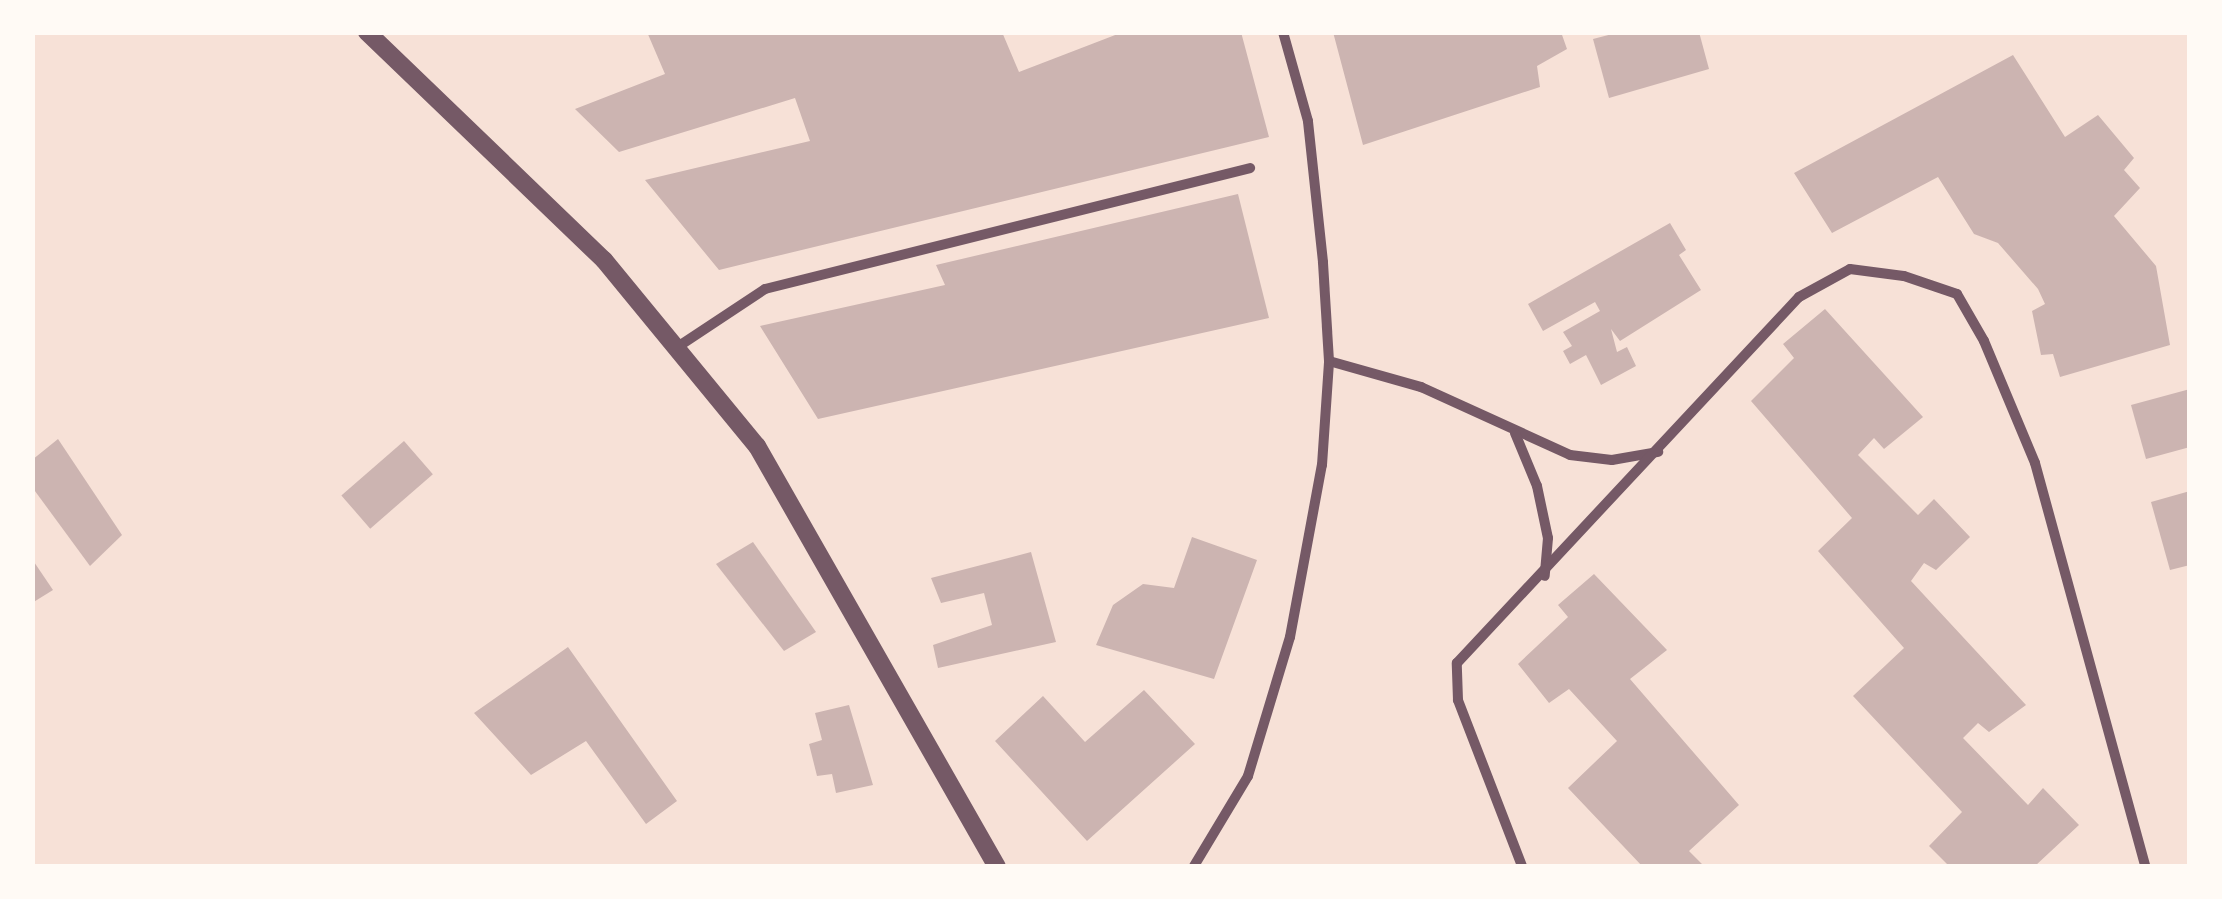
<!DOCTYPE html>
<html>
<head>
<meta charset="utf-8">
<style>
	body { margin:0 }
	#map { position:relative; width:2222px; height:899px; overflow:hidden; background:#f7e1d7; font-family:"Nunito Sans",sans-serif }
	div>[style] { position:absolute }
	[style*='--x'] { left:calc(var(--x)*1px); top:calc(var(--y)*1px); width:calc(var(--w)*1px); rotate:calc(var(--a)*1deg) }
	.building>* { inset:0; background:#ccb4b1; transform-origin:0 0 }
	.minor>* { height:10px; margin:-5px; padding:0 5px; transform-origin:5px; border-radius:5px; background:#755966 }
	.tertiary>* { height:18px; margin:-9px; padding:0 9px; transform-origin:9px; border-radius:9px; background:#755966 }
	span { translate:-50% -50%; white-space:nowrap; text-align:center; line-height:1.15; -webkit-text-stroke:10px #fffaf5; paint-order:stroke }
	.frame { position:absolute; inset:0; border:35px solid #fffaf5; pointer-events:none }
</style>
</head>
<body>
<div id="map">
	<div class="building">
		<div style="clip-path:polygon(647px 32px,1002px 32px,1019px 72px,1123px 32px,1241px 32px,1269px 137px,719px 270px,645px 180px,810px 141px,795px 98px,619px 152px,575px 109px,665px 74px)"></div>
		<div style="clip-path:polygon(1333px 32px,1561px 32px,1567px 49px,1537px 66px,1540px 87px,1363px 145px)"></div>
		<div style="clip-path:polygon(1620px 32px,1699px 32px,1709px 69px,1609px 98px,1593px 39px)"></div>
		<div style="clip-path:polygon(2013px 55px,2065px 137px,2098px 115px,2134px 158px,2124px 170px,2140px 188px,2114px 216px,2156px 266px,2170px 345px,2060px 377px,2053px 354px,2041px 355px,2032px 311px,2045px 304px,2038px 289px,1998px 243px,1974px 234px,1938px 177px,1832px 233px,1794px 173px)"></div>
		<div style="clip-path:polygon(1238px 194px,1269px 318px,818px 419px,760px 326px,945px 285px,936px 265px)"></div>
		<div style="clip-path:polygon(1670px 223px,1686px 250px,1679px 255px,1701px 290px,1620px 341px,1611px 329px,1617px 352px,1627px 347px,1636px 366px,1601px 385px,1586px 355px,1570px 364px,1563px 351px,1572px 346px,1563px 332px,1600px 311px,1595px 302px,1543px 331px,1528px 304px)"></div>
		<div style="clip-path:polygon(1825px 309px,1923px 417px,1884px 449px,1874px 438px,1858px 455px,1918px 515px,1934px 499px,1970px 537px,1936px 570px,1924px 563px,1911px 581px,2026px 705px,1989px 732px,1978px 723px,1963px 738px,2028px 805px,2043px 788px,2079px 825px,2035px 866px,1949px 866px,1929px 846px,1962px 812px,1853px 696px,1904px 648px,1818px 551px,1852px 518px,1751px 401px,1794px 358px,1783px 344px)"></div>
		<div style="clip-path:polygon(2190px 389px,2190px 447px,2146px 459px,2131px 405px)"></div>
		<div style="clip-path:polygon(58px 439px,122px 535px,90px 566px,32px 487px,32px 460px)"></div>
		<div style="left:404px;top:441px;width:44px;height:83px;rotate:49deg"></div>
		<div style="clip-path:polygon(2190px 491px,2190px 565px,2170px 570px,2151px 502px)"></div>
		<div style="clip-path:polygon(1192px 537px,1257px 560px,1214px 679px,1096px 645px,1113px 605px,1143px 584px,1174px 588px)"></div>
		<div style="clip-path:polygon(753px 542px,816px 632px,784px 651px,716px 564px)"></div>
		<div style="clip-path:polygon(1031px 552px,1056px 642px,938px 668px,933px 645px,992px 625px,984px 593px,941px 603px,931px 578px)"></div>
		<div style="clip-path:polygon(32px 559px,53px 590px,32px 603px)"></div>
		<div style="clip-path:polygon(1594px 574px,1667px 650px,1630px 679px,1739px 805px,1689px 851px,1704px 866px,1642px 866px,1568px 788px,1617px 741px,1569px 689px,1549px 703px,1518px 664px,1568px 617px,1558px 605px)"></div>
		<div style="clip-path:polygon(568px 647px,677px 801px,646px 824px,586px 741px,531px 775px,474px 713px)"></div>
		<div style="clip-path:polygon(1144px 690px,1195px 744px,1087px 841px,995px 741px,1043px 696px,1085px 742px)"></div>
		<div style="clip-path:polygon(849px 705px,873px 785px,836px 793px,832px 774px,817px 776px,809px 744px,822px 740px,815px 713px)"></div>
	</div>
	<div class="minor">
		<div style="--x:676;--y:348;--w:107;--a:-33.5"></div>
		<div style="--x:765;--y:289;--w:500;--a:-14"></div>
		<div style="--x:1329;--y:361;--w:96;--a:15.8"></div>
		<div style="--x:1421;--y:387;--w:164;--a:24.5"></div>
		<div style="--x:1570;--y:455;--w:42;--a:6.8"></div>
		<div style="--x:1612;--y:460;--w:47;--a:-9.9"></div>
		<div style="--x:1515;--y:433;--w:57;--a:67.5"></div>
		<div style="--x:1537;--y:486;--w:53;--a:78.1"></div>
		<div style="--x:1548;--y:538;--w:38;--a:95"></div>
		<div style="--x:1194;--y:866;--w:105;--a:-59"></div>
		<div style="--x:1248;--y:776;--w:145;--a:-73.2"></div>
		<div style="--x:1290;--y:637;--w:175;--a:-79.5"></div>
		<div style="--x:1322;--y:465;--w:104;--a:-86.1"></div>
		<div style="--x:1329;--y:361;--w:99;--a:-93.5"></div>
		<div style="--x:1323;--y:262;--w:142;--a:-96.1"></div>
		<div style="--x:1308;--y:121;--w:92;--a:-105.7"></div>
		<div style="--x:1522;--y:866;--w:178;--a:-111.1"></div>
		<div style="--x:1458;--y:700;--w:37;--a:-92"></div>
		<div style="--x:1457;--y:663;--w:501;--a:-46.94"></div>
		<div style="--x:1799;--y:297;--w:58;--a:-28.8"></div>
		<div style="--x:1850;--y:269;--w:54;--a:7.4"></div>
		<div style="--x:1904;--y:276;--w:56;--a:18.8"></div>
		<div style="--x:1957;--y:294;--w:54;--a:60.1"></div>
		<div style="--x:1984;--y:341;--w:132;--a:67.3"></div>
		<div style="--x:2035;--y:463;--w:418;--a:74.7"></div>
	</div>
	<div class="tertiary">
		<div style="--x:367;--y:32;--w:329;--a:43.9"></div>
		<div style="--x:604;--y:260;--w:241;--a:50.6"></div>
		<div style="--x:757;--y:446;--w:484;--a:60.3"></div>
	</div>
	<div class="frame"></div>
</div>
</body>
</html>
